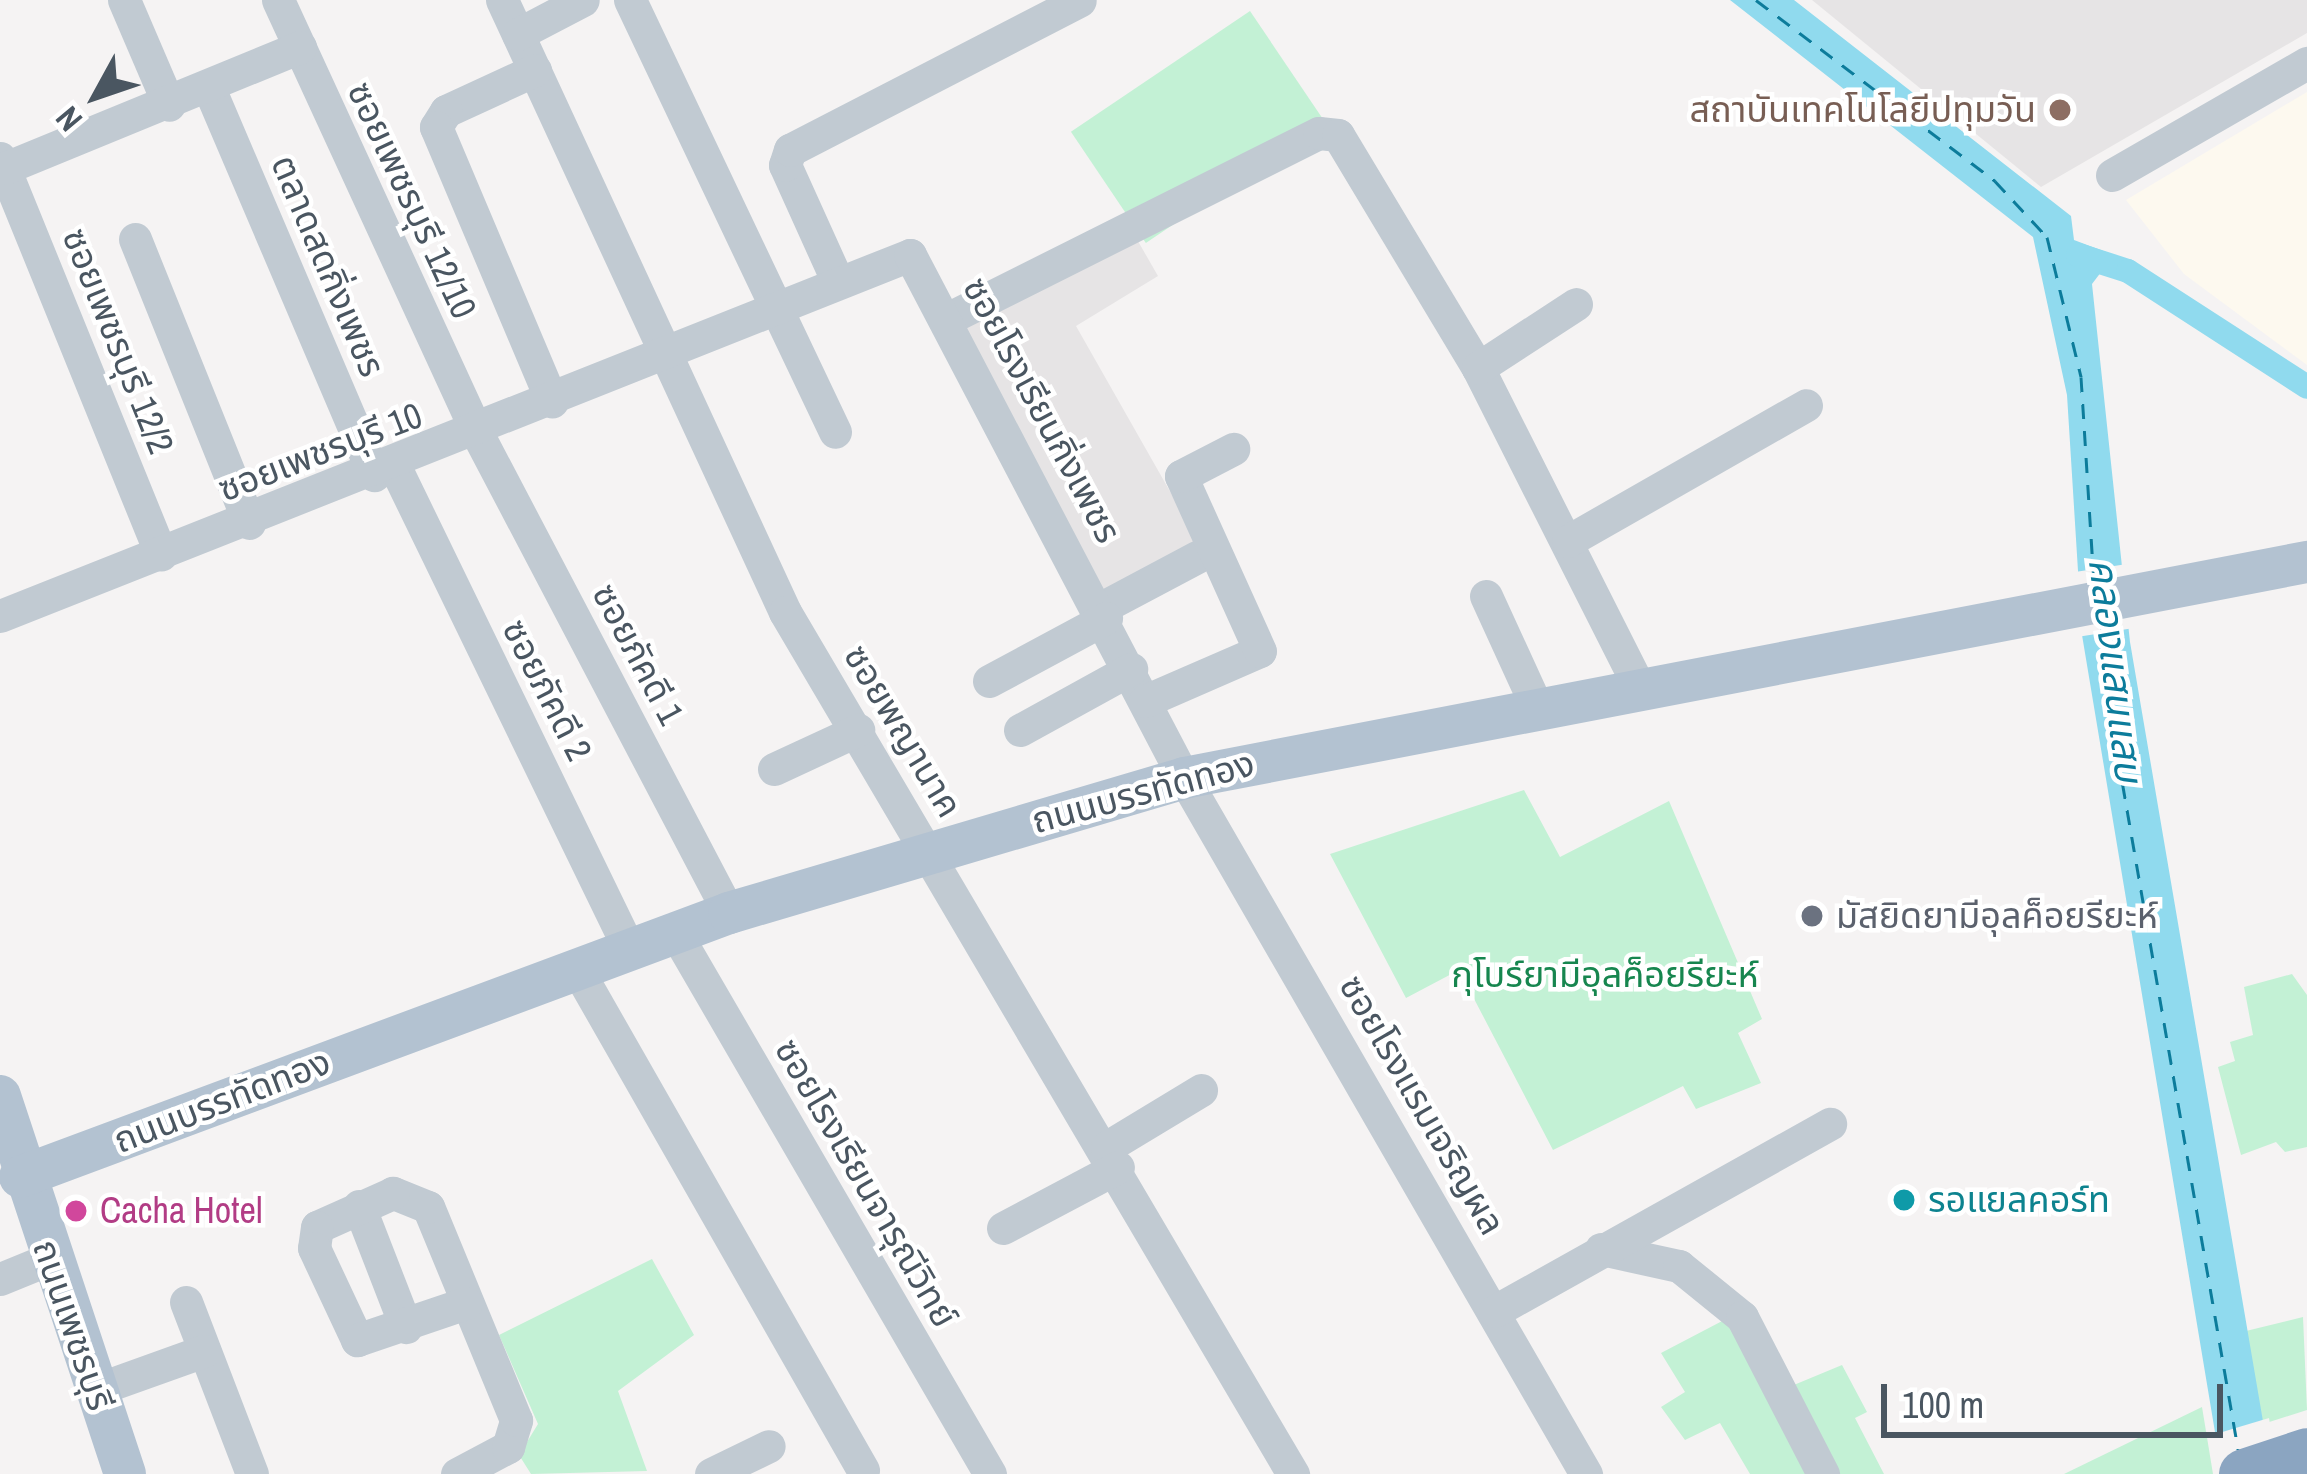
<!DOCTYPE html>
<html>
<head>
<meta charset="utf-8">
<style>
	body { margin:0 }
	#map { position:relative; width:2307px; height:1474px; overflow:hidden; background:#f5f3f3; font-family:"Archivo Narrow","Noto Sans Thai",sans-serif }
	div>[style] { position:absolute }
	[style*='--x'] { left:calc(var(--x)*1px); top:calc(var(--y)*1px); width:calc(var(--w)*1px); rotate:calc(var(--a)*1deg) }
	.commercial>* { inset:0; background:#fdf9ef }
	.education>* { inset:0; background:#e6e4e5 }
	.green>* { inset:0; background:#c3f1d5; transform-origin:0 0 }
	.water>* { inset:0; background:#90daee }
	.pier>* { inset:0; background:#f5f3f3 }
	.canal>* { height:24px; margin:-12px; padding:0 12px; transform-origin:12px; border-radius:12px; background:#90daee }
	.ferry>* { height:3px; margin-top:-1.5px; transform-origin:0; background:repeating-linear-gradient(90deg,#0c7c9b 0 15px,transparent 0 27px) }
	.minor>* { height:33px; margin:-16.5px; padding:0 16.5px; transform-origin:16.5px; border-radius:16.5px; background:#c1cad2 }
	.major>* { height:42px; margin:-21px; padding:0 21px; transform-origin:21px; border-radius:21px; background:#b3c2d1 }
	.highway>* { height:51px; margin:-25.5px; padding:0 25.5px; transform-origin:25.5px; border-radius:25.5px; background:#8ba5c1 }
	.dots>* { width:33px; height:33px; translate:-50% -50%; box-sizing:border-box; border:6px solid #fff; border-radius:50% }
	span { translate:-50% -50%; white-space:nowrap; text-align:center; line-height:1.15; -webkit-text-stroke:9px #fff; paint-order:stroke }
	.education-label { font-size:36px; color:#785e54 }
	.right { translate:-100% -50%; text-align:right }
	.street-label { font-size:36px; color:#4a5661 }
	.worship-label { font-size:36px; color:#5b616d }
	.left { translate:0 -50%; text-align:left }
	.park-label { font-size:36px; color:#17864f }
	.culture-label { font-size:36px; color:#0d838f }
	.hotel-label { font-size:36px; color:#b23c85 }
	.water-label { font-size:39px; color:#0c7c9b; font-style:italic }
	.north { position:absolute; left:36px; top:36px; width:120px; height:120px; -webkit-text-stroke:9px #fff; paint-order:stroke; rotate:230deg; font-size:33px; font-weight:700; line-height:48px; text-align:center; color:#4a5661 }
	.north::after { content:''; display:block; margin:auto; width:42px; height:54px; background:#4a5661; clip-path:polygon(50% 0,100% 100%,50% 72%,0 100%) }
	.scale { position:absolute; left:1881px; top:1384px; width:342px; height:54px; box-sizing:border-box; border:6px solid #4a5661; border-top:0; padding-left:15px; font-size:36px; line-height:42px; white-space:nowrap; color:#4a5661; -webkit-text-stroke:9px #fff; paint-order:stroke }
</style>
</head>
<body>
<div id="map">
	<div class="commercial">
		<div style="clip-path:polygon(2307px 92px,2307px 365px,2184px 274px,2126px 200px)"></div>
	</div>
	<div class="education">
		<div style="clip-path:polygon(1812px 0,2307px 0,2307px 33px,2041px 187px)"></div>
		<div style="clip-path:polygon(1131px 229px,1158px 276px,1076px 326px,1201px 546px,1110px 613px,955px 317px)"></div>
	</div>
	<div class="green">
		<div style="left:1250px;top:11px;width:134px;height:216px;rotate:56deg"></div>
		<div style="clip-path:polygon(1524px 790px,1560px 857px,1669px 801px,1762px 1019px,1738px 1033px,1761px 1083px,1696px 1109px,1683px 1086px,1553px 1150px,1459px 970px,1406px 998px,1330px 854px)"></div>
		<div style="clip-path:polygon(2292px 974px,2307px 995px,2307px 1147px,2285px 1152px,2276px 1142px,2241px 1155px,2218px 1067px,2235px 1061px,2230px 1042px,2253px 1035px,2244px 987px)"></div>
		<div style="clip-path:polygon(652px 1259px,694px 1335px,618px 1391px,647px 1471px,531px 1474px,519px 1455px,538px 1424px,499px 1335px)"></div>
		<div style="clip-path:polygon(2303px 1317px,2307px 1410px,2263px 1424px,2246px 1331px)"></div>
		<div style="clip-path:polygon(1726px 1319px,1813px 1474px,1750px 1474px,1720px 1423px,1685px 1440px,1661px 1407px,1685px 1392px,1661px 1353px)"></div>
		<div style="clip-path:polygon(1842px 1365px,1867px 1412px,1855px 1418px,1884px 1474px,1832px 1474px,1789px 1387px)"></div>
		<div style="clip-path:polygon(2202px 1407px,2213px 1474px,2064px 1474px)"></div>
	</div>
	<div class="water">
		<div style="clip-path:polygon(1730px 0,1794px 0,2071px 216px,2074px 240px,2114px 255px,2092px 284px,2130px 642px,2272px 1474px,2222px 1474px,2082px 635px,2067px 395px,2033px 237px)"></div>
	</div>
	<div class="pier">
		<div style="clip-path:polygon(2127px 564px,2134px 628px,2077px 637px,2075px 572px)"></div>
		<div style="clip-path:polygon(2269px 1418px,2278px 1474px,2215px 1474px,2209px 1436px)"></div>
	</div>
	<div class="canal">
		<div style="--x:2078;--y:255;--w:52;--a:17.7"></div>
		<div style="--x:2128;--y:271;--w:213;--a:32.9"></div>
	</div>
	<div class="ferry">
		<div style="--x:1756;--y:0;--w:300;--a:37.1"></div>
		<div style="--x:1995;--y:181;--w:76;--a:47.1"></div>
		<div style="--x:2047;--y:237;--w:144;--a:76.3"></div>
		<div style="--x:2081;--y:377;--w:206;--a:86.4"></div>
		<div style="--x:2097;--y:622;--w:43;--a:52.6"></div>
		<div style="--x:2123;--y:656;--w:28;--a:132"></div>
		<div style="--x:2104;--y:677;--w:784;--a:80.15"></div>
	</div>
	<div class="minor">
		<div style="--x:124;--y:0;--w:114;--a:66.8"></div>
		<div style="--x:278;--y:0;--w:477;--a:65.3"></div>
		<div style="--x:477;--y:433;--w:542;--a:62.3"></div>
		<div style="--x:502;--y:0;--w:674;--a:65.18"></div>
		<div style="--x:785;--y:612;--w:1001;--a:59.49"></div>
		<div style="--x:630;--y:0;--w:478;--a:64.6"></div>
		<div style="--x:518;--y:34;--w:73;--a:-27.6"></div>
		<div style="--x:535;--y:70;--w:98;--a:155.3"></div>
		<div style="--x:446;--y:111;--w:19;--a:122"></div>
		<div style="--x:436;--y:127;--w:298;--a:67.1"></div>
		<div style="--x:209;--y:88;--w:421;--a:66.9"></div>
		<div style="--x:0;--y:158;--w:428;--a:67.9"></div>
		<div style="--x:5;--y:168;--w:319;--a:-22.3"></div>
		<div style="--x:2112;--y:175;--w:225;--a:-29.9"></div>
		<div style="--x:135;--y:239;--w:306;--a:68.1"></div>
		<div style="--x:836;--y:278;--w:124;--a:-114.3"></div>
		<div style="--x:785;--y:165;--w:16;--a:-72"></div>
		<div style="--x:790;--y:150;--w:326;--a:-27.3"></div>
		<div style="--x:951;--y:317;--w:411;--a:-26.6"></div>
		<div style="--x:1319;--y:133;--w:19;--a:6"></div>
		<div style="--x:1338;--y:135;--w:272;--a:59"></div>
		<div style="--x:1478;--y:368;--w:353;--a:63.2"></div>
		<div style="--x:1478;--y:368;--w:117;--a:-33.1"></div>
		<div style="--x:395;--y:467;--w:536;--a:64.1"></div>
		<div style="--x:1568;--y:541;--w:274;--a:-29.7"></div>
		<div style="--x:1486;--y:596;--w:118;--a:65.4"></div>
		<div style="--x:1101;--y:608;--w:109;--a:-28"></div>
		<div style="--x:0;--y:616;--w:979;--a:-21.64"></div>
		<div style="--x:910;--y:255;--w:590;--a:62.35"></div>
		<div style="--x:1184;--y:778;--w:804;--a:59.99"></div>
		<div style="--x:989;--y:681;--w:133;--a:-28.3"></div>
		<div style="--x:1145;--y:701;--w:125;--a:-23.5"></div>
		<div style="--x:1260;--y:651;--w:192;--a:-114.3"></div>
		<div style="--x:1181;--y:476;--w:59;--a:-27.4"></div>
		<div style="--x:1020;--y:730;--w:127;--a:-28.8"></div>
		<div style="--x:774;--y:769;--w:93;--a:-24.9"></div>
		<div style="--x:675;--y:932;--w:627;--a:59.84"></div>
		<div style="--x:577;--y:969;--w:577;--a:60.28"></div>
		<div style="--x:1107;--y:1147;--w:110;--a:-31.2"></div>
		<div style="--x:359;--y:1206;--w:130;--a:68.8"></div>
		<div style="--x:1003;--y:1228;--w:130;--a:-27.9"></div>
		<div style="--x:1601;--y:1249;--w:80;--a:12.3"></div>
		<div style="--x:1679;--y:1266;--w:81;--a:39"></div>
		<div style="--x:1742;--y:1317;--w:177;--a:62.7"></div>
		<div style="--x:0;--y:1279;--w:53;--a:-22.2"></div>
		<div style="--x:186;--y:1302;--w:184;--a:69"></div>
		<div style="--x:1495;--y:1311;--w:384;--a:-29.2"></div>
		<div style="--x:95;--y:1390;--w:116;--a:-19.7"></div>
		<div style="--x:457;--y:1474;--w:58;--a:-27.9"></div>
		<div style="--x:508;--y:1447;--w:28;--a:-73"></div>
		<div style="--x:516;--y:1420;--w:230;--a:-112.4"></div>
		<div style="--x:428;--y:1207;--w:38;--a:-158"></div>
		<div style="--x:393;--y:1193;--w:83;--a:155.9"></div>
		<div style="--x:317;--y:1227;--w:21;--a:98"></div>
		<div style="--x:314;--y:1248;--w:102;--a:64.9"></div>
		<div style="--x:357;--y:1340;--w:115;--a:-18.7"></div>
		<div style="--x:711;--y:1474;--w:64;--a:-25.8"></div>
	</div>
	<div class="major">
		<div style="--x:0;--y:1096;--w:398;--a:71.7"></div>
		<div style="--x:20;--y:1177;--w:757;--a:-20.42"></div>
		<div style="--x:729;--y:913;--w:475;--a:-16.5"></div>
		<div style="--x:1184;--y:778;--w:1144;--a:-10.89"></div>
	</div>
	<div class="highway">
		<div style="--x:2244;--y:1474;--w:66;--a:-18.4"></div>
	</div>
	<div class="dots">
		<div style="left:2060px;top:110px;background:#8d6e63"></div>
		<div style="left:1812px;top:916px;background:#6b7280"></div>
		<div style="left:1904px;top:1200px;background:#0f9aa8"></div>
		<div style="left:76px;top:1211px;background:#d1479c"></div>
	</div>
	<div class="education-label">
		<span class="right" style="left:2036px;top:110px">สถาบันเทคโนโลยีปทุมวัน</span>
	</div>
	<div class="street-label">
		<span style="left:412px;top:200px;rotate:65deg">ซอยเพชรบุรี 12/10</span>
		<span style="left:328px;top:266px;rotate:67deg">ตลาดสดกิ่งเพชร</span>
		<span style="left:118px;top:341px;rotate:68deg">ซอยเพชรบุรี 12/2</span>
		<span style="left:1042px;top:410px;rotate:62deg">ซอยโรงเรียนกิ่งเพชร</span>
		<span style="left:320px;top:452px;rotate:-21deg">ซอยเพชรบุรี 10</span>
		<span style="left:638px;top:654px;rotate:62deg">ซอยภัคดี 1</span>
		<span style="left:547px;top:690px;rotate:63deg">ซอยภัคดี 2</span>
		<span style="left:903px;top:731px;rotate:59deg">ซอยพญานาค</span>
		<span style="left:1143px;top:792px;rotate:-15deg">ถนนบรรทัดทอง</span>
		<span style="left:222px;top:1101px;rotate:-21deg">ถนนบรรทัดทอง</span>
		<span style="left:1422px;top:1105px;rotate:60deg">ซอยโรงแรมเจริญผล</span>
		<span style="left:866px;top:1183px;rotate:60deg">ซอยโรงเรียนจารุณีวิทย์</span>
		<span style="left:73px;top:1325px;rotate:71deg">ถนนเพชรบุรี</span>
	</div>
	<div class="worship-label">
		<span class="left" style="left:1836px;top:916px">มัสยิดยามีอุลค็อยรียะห์</span>
	</div>
	<div class="park-label">
		<span style="left:1605px;top:975px">กุโบร์ยามีอุลค็อยรียะห์</span>
	</div>
	<div class="culture-label">
		<span class="left" style="left:1928px;top:1200px">รอแยลคอร์ท</span>
	</div>
	<div class="hotel-label">
		<span class="left" style="left:100px;top:1211px">Cacha Hotel</span>
	</div>
	<div class="water-label">
		<span style="left:2116px;top:670px;rotate:83deg">คลองแสนแสบ</span>
	</div>
	<div class="north">N</div>
	<div class="scale">100 m</div>
</div>
</body>
</html>
